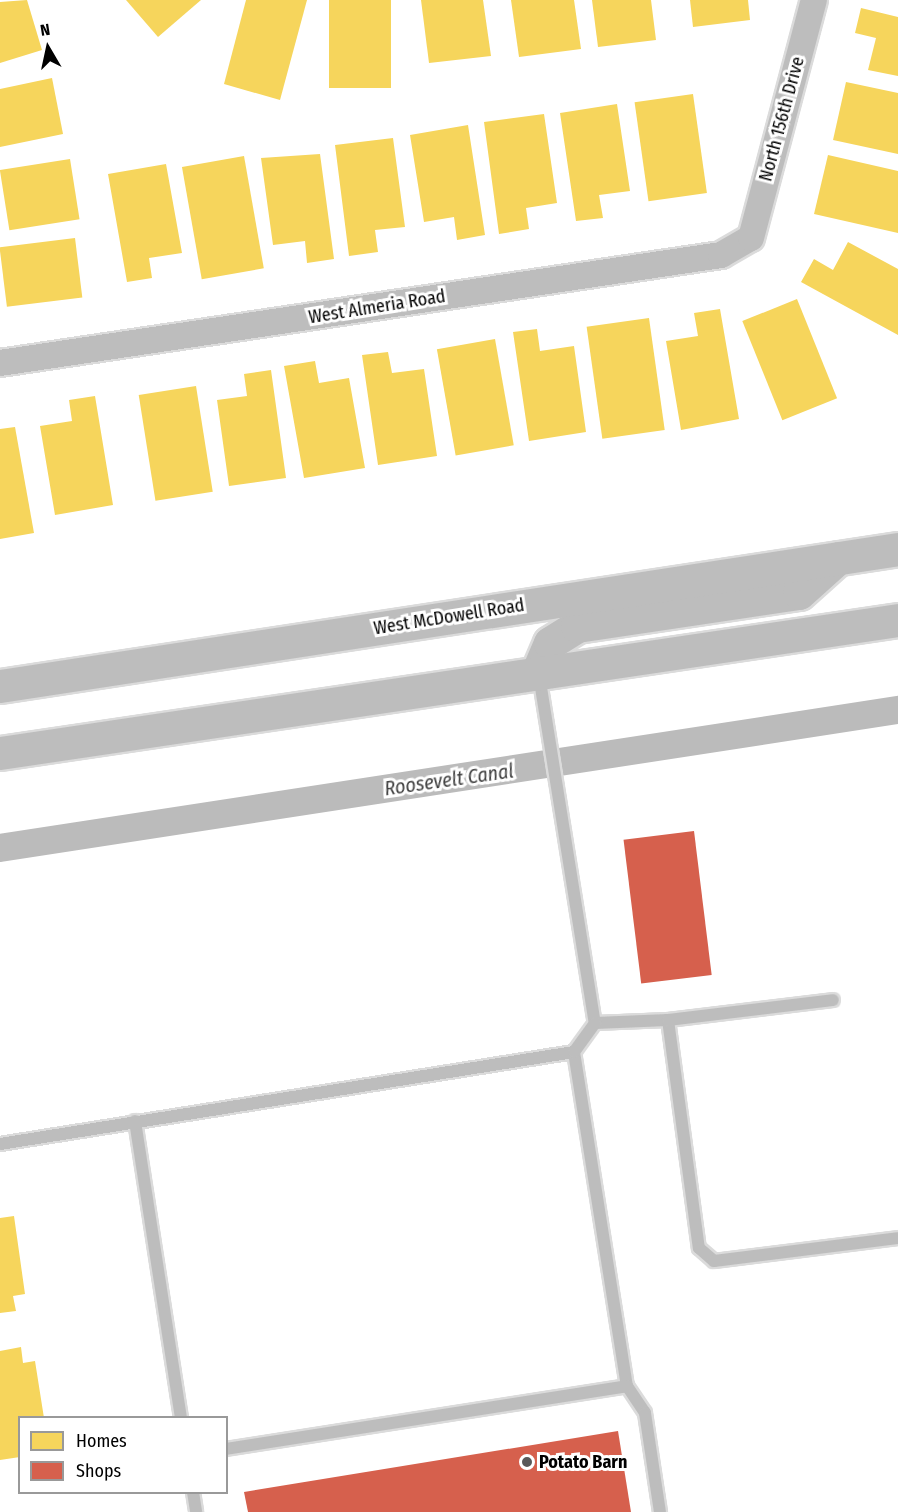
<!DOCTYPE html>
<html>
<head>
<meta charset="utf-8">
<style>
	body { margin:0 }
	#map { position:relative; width:898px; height:1512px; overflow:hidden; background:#fff; font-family:"Fira Sans Condensed",sans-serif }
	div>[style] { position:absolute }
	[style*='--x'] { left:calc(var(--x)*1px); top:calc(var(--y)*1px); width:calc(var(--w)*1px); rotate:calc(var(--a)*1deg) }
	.homes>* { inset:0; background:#f6d55c; transform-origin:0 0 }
	.shops>* { inset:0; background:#d6604d; transform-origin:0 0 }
	.canal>* { height:28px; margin:-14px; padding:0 14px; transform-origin:14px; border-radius:14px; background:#bbb }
	.roads { filter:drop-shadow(2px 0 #dbdbdb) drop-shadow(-2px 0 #dbdbdb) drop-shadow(0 2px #dbdbdb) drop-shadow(0 -2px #dbdbdb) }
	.service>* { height:12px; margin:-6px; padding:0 6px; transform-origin:6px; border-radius:6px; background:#bdbdbd }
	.minor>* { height:26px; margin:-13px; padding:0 13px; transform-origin:13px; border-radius:13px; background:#bdbdbd }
	.primary>* { height:33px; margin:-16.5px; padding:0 16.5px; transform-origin:16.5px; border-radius:16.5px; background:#bdbdbd }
	.dots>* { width:16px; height:16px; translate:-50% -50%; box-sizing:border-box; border:3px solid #fff; border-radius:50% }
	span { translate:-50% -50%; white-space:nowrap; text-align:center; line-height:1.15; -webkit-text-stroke:6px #fff; paint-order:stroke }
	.street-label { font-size:18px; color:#000 }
	.poi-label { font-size:18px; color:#000; font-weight:700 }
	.left { translate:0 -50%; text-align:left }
	.water-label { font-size:20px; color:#3f3f3f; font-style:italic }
	.legend { position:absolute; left:18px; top:1416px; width:210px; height:78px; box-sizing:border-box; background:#fff; border:2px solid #999; margin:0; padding:8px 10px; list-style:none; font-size:18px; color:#000 }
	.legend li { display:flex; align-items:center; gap:12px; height:30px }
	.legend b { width:30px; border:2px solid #999 }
	.north { position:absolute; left:18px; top:18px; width:60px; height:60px; -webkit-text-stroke:4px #fff; paint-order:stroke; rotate:351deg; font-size:16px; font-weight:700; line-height:24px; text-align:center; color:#000 }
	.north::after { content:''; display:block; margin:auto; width:21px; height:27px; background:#000; clip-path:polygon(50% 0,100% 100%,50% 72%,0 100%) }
</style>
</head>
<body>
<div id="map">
	<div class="homes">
		<div style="clip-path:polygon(27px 0,42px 50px,0 63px,0 2px)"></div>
		<div style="clip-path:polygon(126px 0,201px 0,158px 37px)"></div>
		<div style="clip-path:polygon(246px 0,307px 0,280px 100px,224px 84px)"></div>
		<div style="left:329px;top:0;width:62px;height:88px"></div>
		<div style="clip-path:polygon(421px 0,483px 0,491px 56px,429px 63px)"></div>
		<div style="clip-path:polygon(511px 0,574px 0,581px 49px,519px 57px)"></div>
		<div style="clip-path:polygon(592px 0,651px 0,656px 40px,598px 47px)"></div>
		<div style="clip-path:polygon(690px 0,748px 0,750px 20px,693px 27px)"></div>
		<div style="clip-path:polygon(861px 8px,898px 17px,898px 76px,868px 70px,876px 38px,855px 33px)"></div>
		<div style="clip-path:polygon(52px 78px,63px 134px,0 147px,0 89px)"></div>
		<div style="clip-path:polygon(846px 82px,898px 93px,898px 154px,833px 140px)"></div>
		<div style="left:693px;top:94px;width:100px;height:59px;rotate:82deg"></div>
		<div style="clip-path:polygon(617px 104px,630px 191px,599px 195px,603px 218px,576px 221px,560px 113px)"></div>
		<div style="clip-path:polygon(544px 114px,557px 203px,526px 208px,529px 229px,499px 234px,484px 122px)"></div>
		<div style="clip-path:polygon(468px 125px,485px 235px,457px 240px,454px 217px,424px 222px,410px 135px)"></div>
		<div style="clip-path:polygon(393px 138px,405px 227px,375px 230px,378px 252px,349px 256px,335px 145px)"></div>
		<div style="clip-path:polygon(320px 154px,334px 259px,307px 263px,305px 241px,273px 245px,261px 158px)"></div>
		<div style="clip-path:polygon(828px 155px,898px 171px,898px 233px,814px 214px)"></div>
		<div style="left:244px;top:156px;width:114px;height:63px;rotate:80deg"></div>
		<div style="left:70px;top:159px;width:61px;height:71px;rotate:81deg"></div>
		<div style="clip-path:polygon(166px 164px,182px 253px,149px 258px,152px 278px,127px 282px,108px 174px)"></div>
		<div style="left:75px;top:238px;width:60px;height:76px;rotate:83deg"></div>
		<div style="clip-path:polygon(848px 242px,898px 269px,898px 335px,801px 282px,814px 259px,833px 270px)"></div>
		<div style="left:797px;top:299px;width:107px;height:59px;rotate:68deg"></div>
		<div style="clip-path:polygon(720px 309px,739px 419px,681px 430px,666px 341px,698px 336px,694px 313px)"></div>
		<div style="left:649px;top:318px;width:113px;height:63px;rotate:82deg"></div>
		<div style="clip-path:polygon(537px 329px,540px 351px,574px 346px,586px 432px,529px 441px,513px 332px)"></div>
		<div style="left:495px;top:339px;width:108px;height:59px;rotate:80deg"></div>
		<div style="clip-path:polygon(388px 352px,392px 373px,424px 369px,437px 456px,378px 465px,362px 355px)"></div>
		<div style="clip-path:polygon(315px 361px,319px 383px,349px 378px,365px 468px,304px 478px,284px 366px)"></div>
		<div style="clip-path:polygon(271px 370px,286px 478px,229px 486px,217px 400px,247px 396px,244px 374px)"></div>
		<div style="left:196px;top:386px;width:107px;height:58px;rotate:81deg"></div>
		<div style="clip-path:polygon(95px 396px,113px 505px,55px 515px,40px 426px,72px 421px,69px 400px)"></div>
		<div style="clip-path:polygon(15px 427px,34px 533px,0 539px,0 429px)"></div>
		<div style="clip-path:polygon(14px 1216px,25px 1294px,13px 1296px,16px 1311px,0 1313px,0 1218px)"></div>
		<div style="clip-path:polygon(21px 1347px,23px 1363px,35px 1361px,44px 1418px,20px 1418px,20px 1457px,0 1460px,0 1351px)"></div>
	</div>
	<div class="shops">
		<div style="left:694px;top:831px;width:145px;height:71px;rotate:83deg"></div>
		<div style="clip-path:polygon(618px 1431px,631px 1512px,248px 1512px,244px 1492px)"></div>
	</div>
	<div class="canal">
		<div style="--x:0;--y:848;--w:909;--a:-8.74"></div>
	</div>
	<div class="roads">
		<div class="service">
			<div style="--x:539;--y:675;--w:352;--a:80.9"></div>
			<div style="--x:595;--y:1023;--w:73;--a:-2.4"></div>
			<div style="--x:668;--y:1020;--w:230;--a:82.3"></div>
			<div style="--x:699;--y:1248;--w:20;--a:41"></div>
			<div style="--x:714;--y:1261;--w:185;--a:-7.1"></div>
			<div style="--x:668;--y:1020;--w:166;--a:-6.9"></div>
			<div style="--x:574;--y:1052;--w:338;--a:81"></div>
			<div style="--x:627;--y:1386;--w:32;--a:56"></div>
			<div style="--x:645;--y:1413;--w:100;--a:81.4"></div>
			<div style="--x:135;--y:1121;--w:301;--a:81.2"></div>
			<div style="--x:0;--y:1144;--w:581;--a:-9.11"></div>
			<div style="--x:574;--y:1052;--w:36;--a:-54"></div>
			<div style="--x:226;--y:1449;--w:406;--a:-8.9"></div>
			<div style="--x:193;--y:1492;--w:20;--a:81"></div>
		</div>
		<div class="minor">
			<div style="--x:0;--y:363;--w:729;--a:-8.52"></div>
			<div style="--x:721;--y:255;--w:34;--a:-30"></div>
			<div style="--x:751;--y:238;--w:246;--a:-75.2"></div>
		</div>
		<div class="primary">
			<div style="--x:538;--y:671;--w:30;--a:-67"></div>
			<div style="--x:550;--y:643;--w:32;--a:-32"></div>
			<div style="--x:577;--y:626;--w:224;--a:-8.5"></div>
			<div style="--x:799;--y:593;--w:52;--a:-41.9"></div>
			<div style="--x:0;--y:686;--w:908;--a:-8.67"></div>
			<div style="--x:0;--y:753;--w:908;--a:-8.42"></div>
		</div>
	</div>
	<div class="dots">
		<div style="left:527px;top:1462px;background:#595959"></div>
	</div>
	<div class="street-label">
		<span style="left:782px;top:119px;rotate:-75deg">North 156th Drive</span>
		<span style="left:377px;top:307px;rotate:-9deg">West Almeria Road</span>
		<span style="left:449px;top:617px;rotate:-9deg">West McDowell Road</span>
	</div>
	<div class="poi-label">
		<span class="left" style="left:539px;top:1462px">Potato Barn</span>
	</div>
	<div class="water-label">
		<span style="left:449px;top:780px;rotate:-8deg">Roosevelt Canal</span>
	</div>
	<ul class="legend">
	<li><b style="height:16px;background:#f6d55c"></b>Homes</li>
	<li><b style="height:16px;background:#d6604d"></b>Shops</li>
	</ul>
	<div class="north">N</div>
</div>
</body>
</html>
